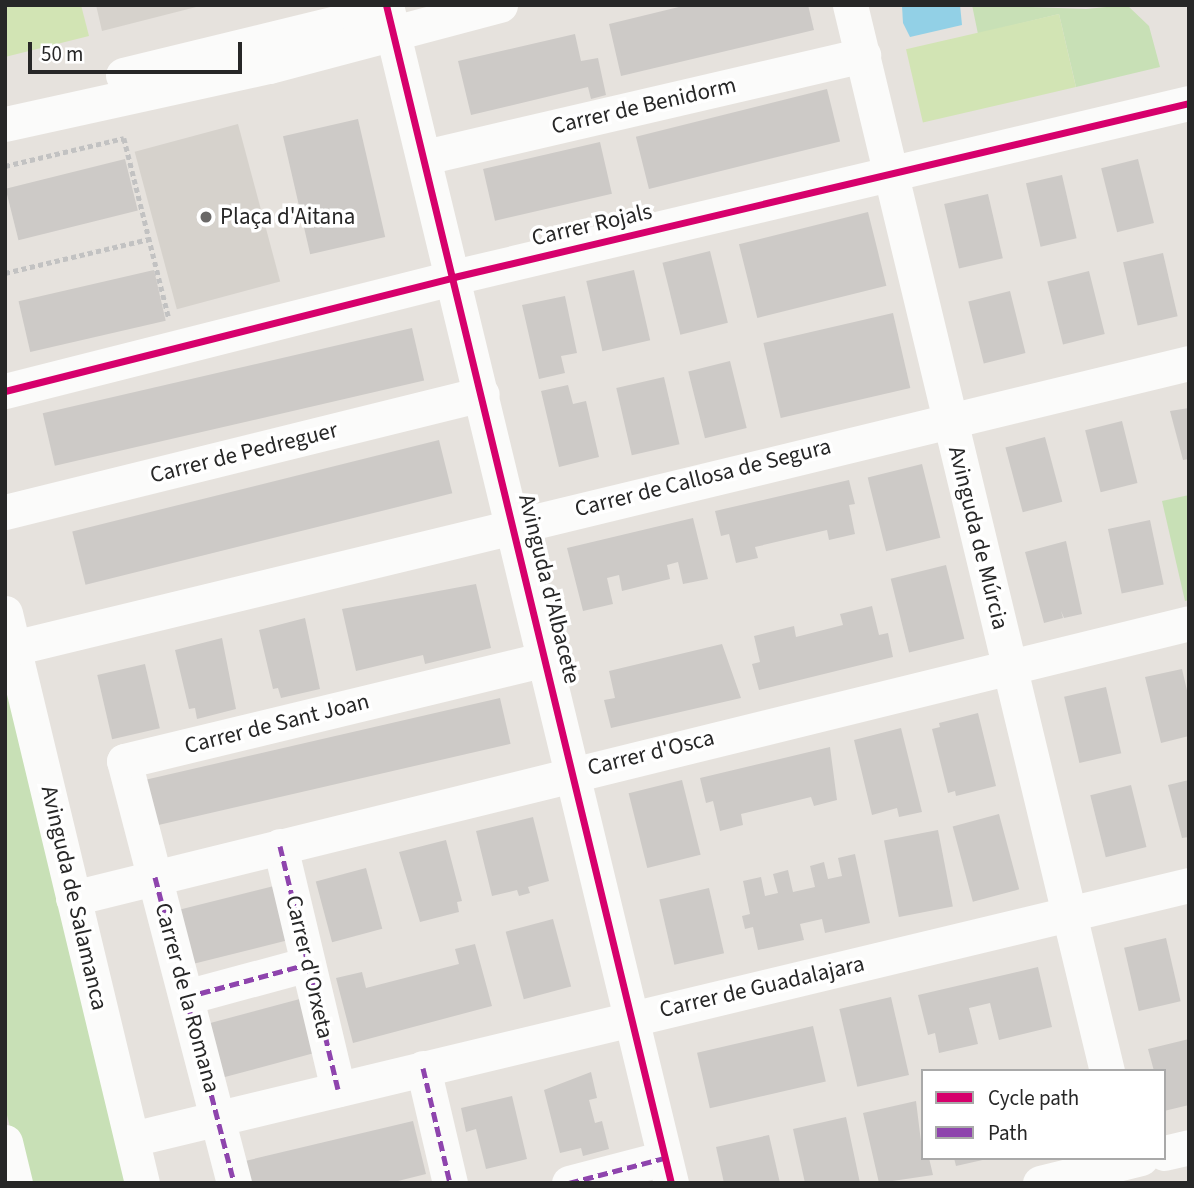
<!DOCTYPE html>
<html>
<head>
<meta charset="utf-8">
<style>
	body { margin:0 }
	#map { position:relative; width:1194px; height:1188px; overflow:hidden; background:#e6e2dd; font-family:"Source Sans 3",sans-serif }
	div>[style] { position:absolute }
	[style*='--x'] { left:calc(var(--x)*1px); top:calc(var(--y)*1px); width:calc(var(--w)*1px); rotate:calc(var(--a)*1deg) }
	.green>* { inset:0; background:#c8e0b6 }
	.pitch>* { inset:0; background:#d2e4b4; transform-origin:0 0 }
	.plaza>* { inset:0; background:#d6d2cc; transform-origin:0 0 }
	.water>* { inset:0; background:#92d0e6 }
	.building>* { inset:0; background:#cdcac7; transform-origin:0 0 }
	.path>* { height:4.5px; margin-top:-2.25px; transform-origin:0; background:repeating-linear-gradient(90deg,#c2c2c2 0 5px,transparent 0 8.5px) }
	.minor>* { height:35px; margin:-17.5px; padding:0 17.5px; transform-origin:17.5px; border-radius:17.5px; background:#fbfbfa }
	.quiet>* { height:5px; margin-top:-2.5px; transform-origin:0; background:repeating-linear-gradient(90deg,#8e44ad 0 10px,transparent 0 15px) }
	.cycleway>* { height:7px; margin:-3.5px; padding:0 3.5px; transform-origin:3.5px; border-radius:3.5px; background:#d6006c }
	.dots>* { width:19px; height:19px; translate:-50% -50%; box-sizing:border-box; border:4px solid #fff; border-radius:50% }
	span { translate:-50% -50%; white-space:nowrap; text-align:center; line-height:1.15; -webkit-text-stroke:7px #fff; paint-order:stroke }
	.street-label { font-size:23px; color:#272727 }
	.poi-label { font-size:23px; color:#272727 }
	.left { translate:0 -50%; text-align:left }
	.frame { position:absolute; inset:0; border:7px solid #272727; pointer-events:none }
	.legend { position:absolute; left:921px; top:1069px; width:245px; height:91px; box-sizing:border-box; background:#fff; border:2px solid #a9a9a9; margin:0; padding:9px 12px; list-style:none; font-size:21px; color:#272727 }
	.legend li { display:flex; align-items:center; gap:14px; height:35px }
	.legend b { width:35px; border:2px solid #a9a9a9 }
	.scale { position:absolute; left:28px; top:42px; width:214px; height:32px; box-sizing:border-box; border:4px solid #272727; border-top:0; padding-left:9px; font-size:21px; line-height:24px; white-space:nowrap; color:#272727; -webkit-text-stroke:5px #fff; paint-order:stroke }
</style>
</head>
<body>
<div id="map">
	<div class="green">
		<div style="clip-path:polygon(972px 5px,1086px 9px,1127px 5px,1149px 26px,1160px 67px,1076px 87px,1059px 14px,978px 34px)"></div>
		<div style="clip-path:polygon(1189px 495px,1189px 600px,1185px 601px,1162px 501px)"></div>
		<div style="clip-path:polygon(5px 659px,131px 1183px,24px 1183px,5px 1107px)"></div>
	</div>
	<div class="pitch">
		<div style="clip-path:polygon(5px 5px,81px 5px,89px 36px,5px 57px)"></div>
		<div style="left:1059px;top:14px;width:75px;height:157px;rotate:77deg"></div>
	</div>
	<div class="plaza">
		<div style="clip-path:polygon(96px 5px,204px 5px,102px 31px)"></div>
		<div style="left:238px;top:124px;width:163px;height:107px;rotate:75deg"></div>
	</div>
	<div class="water">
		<div style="clip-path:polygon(960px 5px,962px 25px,910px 37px,903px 23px,902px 6px)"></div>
	</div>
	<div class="building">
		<div style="clip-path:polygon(687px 5px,808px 5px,814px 30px,621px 76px,609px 24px)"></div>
		<div style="clip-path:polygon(575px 34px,581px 61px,598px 58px,606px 95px,591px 99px,588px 87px,471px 115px,458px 61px)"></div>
		<div style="left:827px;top:89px;width:54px;height:197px;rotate:76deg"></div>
		<div style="left:358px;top:119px;width:121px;height:77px;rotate:77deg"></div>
		<div style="left:600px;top:142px;width:53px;height:120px;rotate:77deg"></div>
		<div style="left:125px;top:159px;width:53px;height:123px;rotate:76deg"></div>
		<div style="left:1138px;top:159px;width:66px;height:38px;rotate:76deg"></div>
		<div style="left:1062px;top:175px;width:65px;height:37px;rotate:77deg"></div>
		<div style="left:988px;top:194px;width:66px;height:45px;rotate:77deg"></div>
		<div style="left:868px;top:212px;width:76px;height:133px;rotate:76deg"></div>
		<div style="left:710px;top:251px;width:74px;height:49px;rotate:76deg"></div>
		<div style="left:1163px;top:253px;width:65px;height:41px;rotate:77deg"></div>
		<div style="left:154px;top:270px;width:52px;height:139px;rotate:77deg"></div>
		<div style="left:634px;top:270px;width:72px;height:49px;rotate:77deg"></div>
		<div style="left:1089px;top:271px;width:65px;height:43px;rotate:76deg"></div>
		<div style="left:1010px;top:291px;width:64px;height:43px;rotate:76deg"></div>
		<div style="clip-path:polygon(565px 296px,577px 353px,561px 356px,565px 373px,539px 379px,522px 305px)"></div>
		<div style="left:893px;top:313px;width:77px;height:133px;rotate:77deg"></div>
		<div style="left:412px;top:328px;width:54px;height:379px;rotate:77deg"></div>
		<div style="left:730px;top:361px;width:69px;height:43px;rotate:76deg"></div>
		<div style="left:664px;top:377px;width:69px;height:49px;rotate:77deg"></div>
		<div style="clip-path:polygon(568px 385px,573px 404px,586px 401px,599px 457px,559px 467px,541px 391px)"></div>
		<div style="clip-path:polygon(1189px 408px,1189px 459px,1183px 460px,1170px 411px)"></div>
		<div style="left:1122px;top:421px;width:64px;height:38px;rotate:76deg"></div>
		<div style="left:1045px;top:437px;width:67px;height:41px;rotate:75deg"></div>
		<div style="left:439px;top:440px;width:55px;height:378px;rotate:76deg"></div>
		<div style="left:922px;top:464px;width:76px;height:56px;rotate:76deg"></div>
		<div style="clip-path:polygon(849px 480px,855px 504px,849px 505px,855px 534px,829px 540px,827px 530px,755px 547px,758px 558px,736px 563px,729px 534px,721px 536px,715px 511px)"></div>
		<div style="clip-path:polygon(693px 518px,708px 579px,683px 584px,678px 562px,667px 565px,670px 579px,622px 591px,619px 575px,607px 578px,613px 604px,583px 611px,567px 548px)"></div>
		<div style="left:1150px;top:520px;width:66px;height:43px;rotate:78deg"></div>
		<div style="clip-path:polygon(1066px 541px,1082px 614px,1064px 618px,1061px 611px,1063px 618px,1044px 623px,1025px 552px)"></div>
		<div style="left:946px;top:565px;width:76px;height:57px;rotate:76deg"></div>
		<div style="clip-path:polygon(476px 584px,491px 648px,425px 664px,423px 655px,356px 671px,342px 609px)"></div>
		<div style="clip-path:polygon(872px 606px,879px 635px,888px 633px,893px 657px,759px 690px,752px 664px,760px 662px,754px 636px,794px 626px,796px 637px,843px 625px,840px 614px)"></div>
		<div style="clip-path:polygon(305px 618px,320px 689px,281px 698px,278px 688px,273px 689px,259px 630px)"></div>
		<div style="clip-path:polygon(222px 638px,236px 709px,197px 719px,195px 708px,189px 709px,175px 650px)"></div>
		<div style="clip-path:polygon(722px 644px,741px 698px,611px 728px,604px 700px,615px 698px,609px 671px)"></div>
		<div style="left:145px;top:664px;width:66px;height:49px;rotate:77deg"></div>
		<div style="clip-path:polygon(1182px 669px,1189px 699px,1189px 736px,1161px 743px,1145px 677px)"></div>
		<div style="left:1106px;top:687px;width:68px;height:43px;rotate:77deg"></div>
		<div style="left:500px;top:698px;width:47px;height:367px;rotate:77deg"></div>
		<div style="clip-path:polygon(978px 713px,996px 786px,956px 796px,955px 791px,948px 793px,932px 729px,940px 727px,939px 723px)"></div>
		<div style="clip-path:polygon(901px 728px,922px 812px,899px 817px,897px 808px,872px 815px,854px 740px)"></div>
		<div style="clip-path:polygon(830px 747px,837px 800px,814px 806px,811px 797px,741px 814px,743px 825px,720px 831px,713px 801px,706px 803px,700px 778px)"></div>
		<div style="left:682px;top:780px;width:77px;height:55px;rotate:76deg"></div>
		<div style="clip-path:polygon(1189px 780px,1189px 837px,1182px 838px,1168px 785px)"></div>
		<div style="left:1131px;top:785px;width:64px;height:42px;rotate:76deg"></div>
		<div style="left:999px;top:814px;width:78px;height:48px;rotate:75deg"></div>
		<div style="clip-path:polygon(533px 817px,549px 881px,528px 887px,530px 893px,519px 896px,517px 890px,492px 896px,476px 831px)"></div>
		<div style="left:938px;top:830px;width:78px;height:55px;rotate:79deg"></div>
		<div style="clip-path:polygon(446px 840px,462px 901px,457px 902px,459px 912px,420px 922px,399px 852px)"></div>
		<div style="clip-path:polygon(855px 854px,870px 923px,825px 933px,822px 919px,800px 924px,804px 940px,758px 950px,753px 927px,745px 929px,742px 916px,750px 914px,743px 881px,761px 877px,765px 896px,778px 893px,773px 874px,788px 870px,793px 892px,815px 887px,810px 866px,824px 862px,828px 879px,842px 876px,838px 858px)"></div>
		<div style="left:366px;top:868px;width:63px;height:52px;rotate:75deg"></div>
		<div style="left:282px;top:884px;width:56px;height:108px;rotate:76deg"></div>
		<div style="left:709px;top:888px;width:67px;height:51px;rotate:77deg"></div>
		<div style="left:553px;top:919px;width:70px;height:49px;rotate:75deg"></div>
		<div style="left:1166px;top:938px;width:65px;height:43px;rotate:77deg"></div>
		<div style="clip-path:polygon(475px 944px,492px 1006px,353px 1043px,336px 978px,362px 972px,366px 988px,459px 964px,455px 949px)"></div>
		<div style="clip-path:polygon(1038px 967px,1052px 1027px,999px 1040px,990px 1003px,969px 1008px,978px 1044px,939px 1053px,935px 1033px,928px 1035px,918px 995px)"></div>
		<div style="left:311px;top:996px;width:56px;height:108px;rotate:75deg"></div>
		<div style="left:891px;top:997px;width:80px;height:53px;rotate:77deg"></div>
		<div style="left:813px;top:1026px;width:57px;height:119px;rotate:77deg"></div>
		<div style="clip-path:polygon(1189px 1039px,1189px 1105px,1164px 1111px,1164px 1071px,1154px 1071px,1148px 1049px)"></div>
		<div style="clip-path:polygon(591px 1072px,597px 1098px,589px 1100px,595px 1123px,602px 1121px,609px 1149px,583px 1156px,581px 1148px,560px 1153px,544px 1090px)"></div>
		<div style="clip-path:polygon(512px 1096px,527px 1159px,486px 1169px,476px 1129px,466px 1132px,461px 1108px)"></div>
		<div style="clip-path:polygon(916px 1101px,923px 1158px,929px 1158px,933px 1175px,879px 1183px,863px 1113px)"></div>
		<div style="clip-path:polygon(846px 1117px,860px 1183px,805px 1183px,793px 1129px)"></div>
		<div style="clip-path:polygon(413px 1121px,426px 1174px,390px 1183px,251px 1183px,245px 1161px)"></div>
		<div style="clip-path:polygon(769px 1135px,780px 1183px,724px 1183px,716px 1147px)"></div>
		<div style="clip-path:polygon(954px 1158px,987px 1158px,987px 1159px,956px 1166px)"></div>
	</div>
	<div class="path">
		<div style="--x:5;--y:166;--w:122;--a:-13.2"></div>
		<div style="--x:124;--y:138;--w:186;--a:76"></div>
		<div style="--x:5;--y:273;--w:148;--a:-13.3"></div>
	</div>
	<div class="minor">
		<div style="--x:386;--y:5;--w:1212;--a:76.4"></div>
		<div style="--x:850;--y:5;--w:1097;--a:76.45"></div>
		<div style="--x:123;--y:75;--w:262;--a:-13.7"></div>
		<div style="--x:5;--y:124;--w:270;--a:-12.4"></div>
		<div style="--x:269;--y:66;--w:239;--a:-14.8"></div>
		<div style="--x:425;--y:157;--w:450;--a:-13.1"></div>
		<div style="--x:5;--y:391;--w:463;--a:-14.2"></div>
		<div style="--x:454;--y:277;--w:755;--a:-13.32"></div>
		<div style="--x:5;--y:512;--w:491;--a:-13.9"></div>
		<div style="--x:5;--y:613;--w:586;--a:76.49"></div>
		<div style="--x:13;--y:648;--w:1210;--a:-13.62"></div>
		<div style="--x:280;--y:846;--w:250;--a:76.6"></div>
		<div style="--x:73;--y:898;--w:1149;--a:-13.84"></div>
		<div style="--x:186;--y:997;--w:126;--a:-15.1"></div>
		<div style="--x:423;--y:1068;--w:118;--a:76.8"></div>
		<div style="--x:132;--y:1139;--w:1087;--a:-13.51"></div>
		<div style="--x:5;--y:1142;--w:42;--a:76.3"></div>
		<div style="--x:1164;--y:1153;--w:26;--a:-13"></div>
		<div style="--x:234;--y:1183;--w:436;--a:-104.6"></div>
		<div style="--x:124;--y:761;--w:434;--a:-13.6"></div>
		<div style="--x:569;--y:1183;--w:98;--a:-14.7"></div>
		<div style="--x:1040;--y:1183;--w:104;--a:-13.9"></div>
	</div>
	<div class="quiet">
		<div style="--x:280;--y:846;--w:250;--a:76.6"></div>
		<div style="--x:155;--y:877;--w:316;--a:75.5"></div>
		<div style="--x:186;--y:997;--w:126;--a:-15.1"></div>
		<div style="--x:423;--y:1068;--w:118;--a:76.8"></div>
		<div style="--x:569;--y:1183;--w:98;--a:-14.7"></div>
	</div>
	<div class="cycleway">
		<div style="--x:386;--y:5;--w:1212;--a:76.4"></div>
		<div style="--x:5;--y:391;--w:463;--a:-14.2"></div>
		<div style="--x:454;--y:277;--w:755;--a:-13.32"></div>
	</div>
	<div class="dots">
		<div style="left:206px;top:217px;background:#6a6867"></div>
	</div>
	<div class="street-label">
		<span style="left:644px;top:106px;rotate:-13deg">Carrer de Benidorm</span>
		<span style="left:592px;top:225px;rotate:-13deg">Carrer Rojals</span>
		<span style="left:244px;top:453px;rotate:-14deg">Carrer de Pedreguer</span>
		<span style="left:703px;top:478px;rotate:-14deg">Carrer de Callosa de Segura</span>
		<span style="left:978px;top:538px;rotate:76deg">Avinguda de Múrcia</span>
		<span style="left:549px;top:589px;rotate:76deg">Avinguda d'Albacete</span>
		<span style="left:277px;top:724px;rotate:-14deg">Carrer de Sant Joan</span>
		<span style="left:651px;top:753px;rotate:-14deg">Carrer d'Osca</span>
		<span style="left:74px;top:898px;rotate:77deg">Avinguda de Salamanca</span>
		<span style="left:309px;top:967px;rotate:77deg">Carrer d'Orxeta</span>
		<span style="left:762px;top:987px;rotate:-13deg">Carrer de Guadalajara</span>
		<span style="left:187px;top:998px;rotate:75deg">Carrer de la Romana</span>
	</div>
	<div class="poi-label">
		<span class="left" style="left:220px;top:217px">Plaça d'Aitana</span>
	</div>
	<div class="frame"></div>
	<ul class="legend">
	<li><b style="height:9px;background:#d6006c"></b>Cycle path</li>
	<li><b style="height:9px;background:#8e44ad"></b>Path</li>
	</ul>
	<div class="scale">50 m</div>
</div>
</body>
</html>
